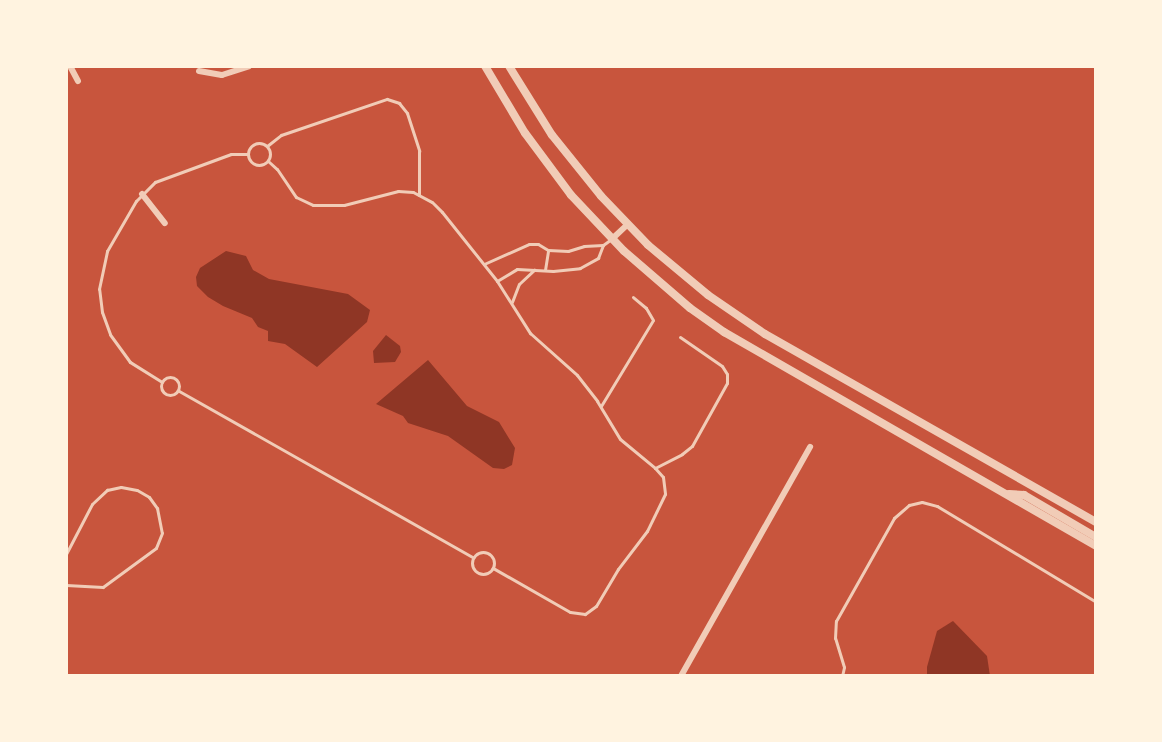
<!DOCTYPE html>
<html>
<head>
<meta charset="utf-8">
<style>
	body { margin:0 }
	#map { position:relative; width:1162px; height:742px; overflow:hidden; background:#c8553d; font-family:"IBM Plex Sans",sans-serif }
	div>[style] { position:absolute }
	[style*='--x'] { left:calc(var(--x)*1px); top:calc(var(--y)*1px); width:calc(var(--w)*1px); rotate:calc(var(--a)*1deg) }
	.water>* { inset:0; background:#8f3625 }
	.service>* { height:3px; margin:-1.5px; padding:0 1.5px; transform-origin:1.5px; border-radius:1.5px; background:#f1ccb7 }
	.service>.ring { margin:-1.5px; padding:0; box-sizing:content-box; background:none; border:3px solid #f1ccb7; border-radius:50% }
	.minor>* { height:6px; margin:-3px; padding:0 3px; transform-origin:3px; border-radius:3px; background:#f1ccb7 }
	.tertiary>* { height:8px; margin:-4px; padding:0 4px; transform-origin:4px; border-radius:4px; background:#f1ccb7 }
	span { translate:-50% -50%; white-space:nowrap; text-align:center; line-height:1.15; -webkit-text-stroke:4.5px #fff3e0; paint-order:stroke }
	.frame { position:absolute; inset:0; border:68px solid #fff3e0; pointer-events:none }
</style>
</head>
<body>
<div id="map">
	<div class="water">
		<div style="clip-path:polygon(226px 251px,246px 256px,253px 270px,269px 279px,348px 294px,370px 310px,367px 322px,317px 367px,285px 344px,268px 341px,268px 331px,258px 327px,252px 318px,223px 306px,208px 297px,197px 286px,196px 277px,200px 268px)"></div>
		<div style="clip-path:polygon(386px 335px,400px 346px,401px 352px,395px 362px,374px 363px,373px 351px)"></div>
		<div style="clip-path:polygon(428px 360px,467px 406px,499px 422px,515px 448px,512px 465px,504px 469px,493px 468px,448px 436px,408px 423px,403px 416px,376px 404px)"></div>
		<div style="clip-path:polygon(953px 621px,987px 656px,990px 676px,927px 676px,927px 667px,937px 631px)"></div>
	</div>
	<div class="service">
		<div class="ring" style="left:248px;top:143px;width:19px;height:19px"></div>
		<div style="--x:267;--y:146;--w:18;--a:-38"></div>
		<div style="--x:281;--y:135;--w:112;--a:-18.8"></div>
		<div style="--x:387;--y:99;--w:13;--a:18"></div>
		<div style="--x:399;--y:103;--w:13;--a:51"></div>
		<div style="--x:407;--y:113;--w:40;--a:72"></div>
		<div style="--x:419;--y:151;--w:44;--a:90"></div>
		<div style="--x:268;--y:161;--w:12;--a:42"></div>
		<div style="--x:277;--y:169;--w:34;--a:56"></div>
		<div style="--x:296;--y:197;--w:19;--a:25"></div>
		<div style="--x:313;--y:205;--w:31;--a:0"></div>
		<div style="--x:344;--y:205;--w:56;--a:-14.5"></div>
		<div style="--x:398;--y:191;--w:15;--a:4"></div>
		<div style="--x:413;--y:192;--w:21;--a:28"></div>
		<div style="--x:432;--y:202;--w:14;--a:45"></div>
		<div style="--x:442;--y:212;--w:88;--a:51.4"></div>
		<div style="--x:497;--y:281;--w:62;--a:57.6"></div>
		<div style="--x:530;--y:333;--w:63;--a:41.8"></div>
		<div style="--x:577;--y:375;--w:33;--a:52"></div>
		<div style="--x:597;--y:401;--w:44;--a:58.8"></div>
		<div style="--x:620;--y:439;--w:45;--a:39.6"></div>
		<div style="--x:655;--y:468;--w:12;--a:48"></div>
		<div style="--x:663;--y:477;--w:17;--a:83"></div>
		<div style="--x:665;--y:494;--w:41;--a:115.9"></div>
		<div style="--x:647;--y:531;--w:48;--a:127.3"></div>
		<div style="--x:618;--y:569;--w:43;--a:120.7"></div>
		<div style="--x:596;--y:606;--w:14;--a:144"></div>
		<div style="--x:585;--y:614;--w:15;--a:-172"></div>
		<div style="--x:570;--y:612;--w:89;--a:-150.3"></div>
		<div style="--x:484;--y:264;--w:49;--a:-24"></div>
		<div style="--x:529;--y:244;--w:9;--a:0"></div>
		<div style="--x:538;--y:244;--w:12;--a:31"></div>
		<div style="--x:548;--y:250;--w:20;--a:3"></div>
		<div style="--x:568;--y:251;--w:17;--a:-17"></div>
		<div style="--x:584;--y:246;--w:19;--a:-3"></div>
		<div style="--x:603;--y:245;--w:9;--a:-36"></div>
		<div style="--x:545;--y:270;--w:20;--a:-81"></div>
		<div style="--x:497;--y:281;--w:23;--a:-31"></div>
		<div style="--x:517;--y:269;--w:36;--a:3"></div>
		<div style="--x:553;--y:271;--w:27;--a:-6"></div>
		<div style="--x:580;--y:268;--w:21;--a:-29"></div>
		<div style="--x:598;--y:258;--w:14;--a:-69"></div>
		<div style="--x:512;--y:302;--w:19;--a:-69"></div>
		<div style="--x:519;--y:284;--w:21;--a:-43"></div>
		<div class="ring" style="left:161px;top:377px;width:15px;height:15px"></div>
		<div style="--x:162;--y:382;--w:38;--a:-148"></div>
		<div style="--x:130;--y:362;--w:34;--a:-126"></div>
		<div style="--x:110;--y:334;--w:23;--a:-110"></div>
		<div style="--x:102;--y:312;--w:23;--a:-97"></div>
		<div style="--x:99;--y:289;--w:39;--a:-78"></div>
		<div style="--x:107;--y:251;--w:58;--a:-59.9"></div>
		<div style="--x:136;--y:201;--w:27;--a:-45"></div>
		<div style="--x:155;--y:182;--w:81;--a:-20.2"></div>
		<div style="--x:231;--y:154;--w:17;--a:0"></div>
		<div style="--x:179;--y:391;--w:338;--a:29.5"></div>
		<div style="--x:601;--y:406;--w:100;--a:-58.8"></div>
		<div style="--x:653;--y:320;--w:14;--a:-120"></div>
		<div style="--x:646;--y:308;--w:17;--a:-140"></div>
		<div style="--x:655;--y:468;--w:30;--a:-27"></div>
		<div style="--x:682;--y:454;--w:13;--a:-39"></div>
		<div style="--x:692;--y:446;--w:72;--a:-60.9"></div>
		<div style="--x:727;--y:383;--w:9;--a:-90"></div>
		<div style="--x:727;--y:374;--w:9;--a:-122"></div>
		<div style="--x:722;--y:366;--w:51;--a:-145.4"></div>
		<div class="ring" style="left:472px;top:552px;width:19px;height:19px"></div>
		<div style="--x:66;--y:554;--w:56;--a:-62.5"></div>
		<div style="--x:92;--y:504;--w:21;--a:-43"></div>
		<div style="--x:107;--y:490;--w:14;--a:-12"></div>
		<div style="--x:121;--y:487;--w:16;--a:11"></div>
		<div style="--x:137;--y:490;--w:14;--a:30"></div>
		<div style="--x:149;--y:497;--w:14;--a:54"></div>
		<div style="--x:157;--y:508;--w:25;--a:79"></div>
		<div style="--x:162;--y:533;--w:16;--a:112"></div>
		<div style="--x:156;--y:548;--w:66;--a:143.7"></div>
		<div style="--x:103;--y:587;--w:37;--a:-177"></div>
		<div style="--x:842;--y:676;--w:9;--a:-77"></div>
		<div style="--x:844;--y:667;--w:30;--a:-107"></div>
		<div style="--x:835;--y:638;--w:17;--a:-87"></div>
		<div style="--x:836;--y:621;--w:118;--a:-60.6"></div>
		<div style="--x:894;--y:518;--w:20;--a:-41"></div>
		<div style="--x:909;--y:505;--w:13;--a:-13"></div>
		<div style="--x:922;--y:502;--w:16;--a:15"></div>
		<div style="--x:937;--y:506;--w:186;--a:31.1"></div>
	</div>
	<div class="minor">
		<div style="--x:70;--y:66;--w:17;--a:62"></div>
		<div style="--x:199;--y:71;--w:23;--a:10"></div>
		<div style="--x:222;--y:75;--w:28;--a:-18"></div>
		<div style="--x:142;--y:194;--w:37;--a:52"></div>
		<div style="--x:612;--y:239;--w:21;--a:-43"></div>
		<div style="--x:681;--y:676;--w:263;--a:-60.6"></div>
	</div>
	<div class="tertiary">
		<div style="--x:485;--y:66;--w:78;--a:59.2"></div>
		<div style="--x:525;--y:133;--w:77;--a:53.4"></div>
		<div style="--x:571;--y:195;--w:77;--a:46.6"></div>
		<div style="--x:624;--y:251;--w:87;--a:40.8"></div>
		<div style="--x:690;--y:308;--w:42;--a:35.2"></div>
		<div style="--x:724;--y:332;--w:429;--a:29.9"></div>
		<div style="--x:509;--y:66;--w:81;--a:58.1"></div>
		<div style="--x:552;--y:135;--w:78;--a:51.2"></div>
		<div style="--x:601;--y:196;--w:68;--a:46.2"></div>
		<div style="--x:648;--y:245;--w:78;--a:39.8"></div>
		<div style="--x:708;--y:295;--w:69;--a:34.4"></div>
		<div style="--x:765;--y:334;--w:381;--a:29.6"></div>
		<div style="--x:1009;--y:494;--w:15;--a:4"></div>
		<div style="--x:1024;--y:495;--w:83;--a:30.3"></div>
	</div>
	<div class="frame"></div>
</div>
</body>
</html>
